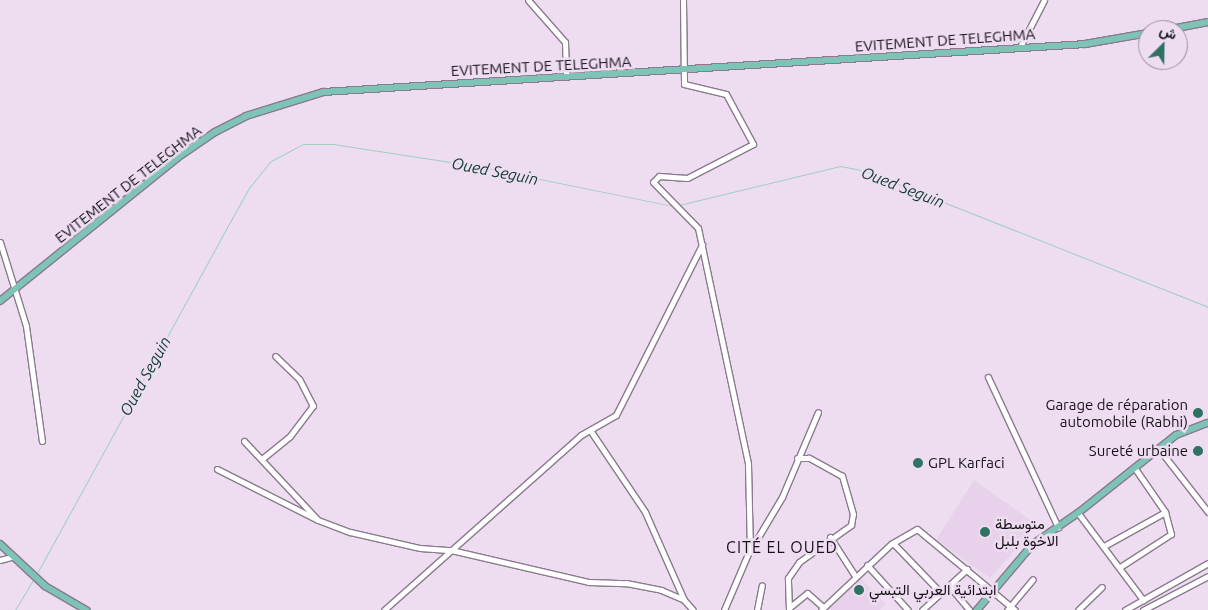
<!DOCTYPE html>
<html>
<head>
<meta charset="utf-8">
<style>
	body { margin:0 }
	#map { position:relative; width:1208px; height:610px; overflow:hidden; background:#eeddf1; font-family:Ubuntu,Vazirmatn,sans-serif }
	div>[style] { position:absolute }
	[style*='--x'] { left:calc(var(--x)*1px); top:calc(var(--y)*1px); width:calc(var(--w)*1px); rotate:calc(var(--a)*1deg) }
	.built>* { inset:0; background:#e7d1eb }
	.stream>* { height:1px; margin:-0.5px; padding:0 0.5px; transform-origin:0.5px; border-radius:0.5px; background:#9ecfc1 }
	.roads { filter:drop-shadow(1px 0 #8a7a8d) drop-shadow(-1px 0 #8a7a8d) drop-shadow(0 1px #8a7a8d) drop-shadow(0 -1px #8a7a8d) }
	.minor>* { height:5px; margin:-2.5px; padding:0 2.5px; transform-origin:2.5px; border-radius:2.5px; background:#fff }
	.major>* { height:6px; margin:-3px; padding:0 3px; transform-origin:3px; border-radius:3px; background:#7dc4b6 }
	.dots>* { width:14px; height:14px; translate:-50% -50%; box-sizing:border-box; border:2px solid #eeddf1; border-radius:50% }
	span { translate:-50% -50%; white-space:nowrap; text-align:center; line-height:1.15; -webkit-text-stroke:5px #eeddf1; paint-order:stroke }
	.street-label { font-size:15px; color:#171118 }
	.poi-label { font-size:15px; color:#171118 }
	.right { translate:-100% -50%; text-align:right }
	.left { translate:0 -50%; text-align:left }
	.water-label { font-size:16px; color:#113d33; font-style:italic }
	.neighbourhood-label { font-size:16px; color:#171118; letter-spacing:1px }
	.north { position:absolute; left:1138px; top:20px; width:50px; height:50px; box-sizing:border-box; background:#eeddf1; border:1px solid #988b9a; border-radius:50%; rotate:23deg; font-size:14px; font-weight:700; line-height:20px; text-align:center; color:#171118 }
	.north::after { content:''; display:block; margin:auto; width:18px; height:22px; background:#2f7162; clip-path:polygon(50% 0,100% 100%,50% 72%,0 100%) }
</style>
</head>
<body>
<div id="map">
	<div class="built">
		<div style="clip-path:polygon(974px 480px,1037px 525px,990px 578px,936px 540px)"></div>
		<div style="clip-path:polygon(859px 577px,886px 604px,880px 610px,825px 610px)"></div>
	</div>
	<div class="stream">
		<div style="--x:679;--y:205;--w:166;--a:-13.6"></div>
		<div style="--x:840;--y:166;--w:25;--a:11"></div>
		<div style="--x:865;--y:171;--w:369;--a:21.6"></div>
		<div style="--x:36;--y:575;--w:382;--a:-61.2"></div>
		<div style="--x:220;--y:240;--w:60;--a:-60.9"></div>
		<div style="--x:249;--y:188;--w:35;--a:-51"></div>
		<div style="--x:271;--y:161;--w:36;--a:-28"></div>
		<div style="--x:303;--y:144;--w:30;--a:0"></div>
		<div style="--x:333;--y:144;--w:145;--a:8.7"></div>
		<div style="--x:476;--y:166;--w:200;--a:11.5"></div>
		<div style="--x:15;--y:610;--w:37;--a:-59"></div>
	</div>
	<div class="roads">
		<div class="minor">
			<div style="--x:528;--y:0;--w:56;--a:48.6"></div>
			<div style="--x:565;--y:42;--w:35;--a:88"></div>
			<div style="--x:683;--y:0;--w:84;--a:89.3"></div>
			<div style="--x:684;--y:84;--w:43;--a:13.4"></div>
			<div style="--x:726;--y:94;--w:57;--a:61.6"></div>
			<div style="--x:753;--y:144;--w:74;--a:152.7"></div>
			<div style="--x:687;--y:178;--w:28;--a:-176"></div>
			<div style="--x:659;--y:176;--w:8;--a:135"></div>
			<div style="--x:653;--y:182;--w:64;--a:45.6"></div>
			<div style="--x:698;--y:228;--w:241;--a:78"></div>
			<div style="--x:748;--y:464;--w:85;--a:88.7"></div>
			<div style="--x:750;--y:549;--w:66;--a:113.1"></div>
			<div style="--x:1020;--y:47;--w:53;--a:-62.9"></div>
			<div style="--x:0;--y:242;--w:88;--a:72.8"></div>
			<div style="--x:26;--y:326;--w:116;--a:82.1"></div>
			<div style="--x:988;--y:377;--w:166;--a:65"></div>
			<div style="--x:590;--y:430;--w:99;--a:56.1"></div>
			<div style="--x:645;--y:512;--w:96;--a:66.1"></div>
			<div style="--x:244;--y:441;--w:108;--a:46.9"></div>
			<div style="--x:318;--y:520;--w:34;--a:21"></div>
			<div style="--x:350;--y:532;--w:72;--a:12.9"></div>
			<div style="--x:420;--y:548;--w:31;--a:4"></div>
			<div style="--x:451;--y:550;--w:142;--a:13.1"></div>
			<div style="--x:589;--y:582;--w:37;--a:2"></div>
			<div style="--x:626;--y:583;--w:36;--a:11"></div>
			<div style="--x:661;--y:590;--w:25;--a:23"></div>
			<div style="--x:684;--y:600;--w:13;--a:48"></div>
			<div style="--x:1159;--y:449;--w:80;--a:52.1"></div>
			<div style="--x:263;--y:458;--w:35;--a:-39"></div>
			<div style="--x:290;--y:436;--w:38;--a:-53"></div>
			<div style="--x:313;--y:406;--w:30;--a:-117"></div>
			<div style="--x:299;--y:379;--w:33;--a:-136"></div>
			<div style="--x:1134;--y:467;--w:55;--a:55.4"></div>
			<div style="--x:217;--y:469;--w:113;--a:26.8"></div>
			<div style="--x:1078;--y:513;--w:109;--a:53.2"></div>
			<div style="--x:830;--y:537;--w:46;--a:57.3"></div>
			<div style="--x:893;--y:543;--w:69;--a:46.2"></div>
			<div style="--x:1104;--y:546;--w:70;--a:-29.1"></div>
			<div style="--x:1165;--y:512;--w:23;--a:75"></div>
			<div style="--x:1171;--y:534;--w:61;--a:147.1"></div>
			<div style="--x:751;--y:549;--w:61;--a:-59.2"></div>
			<div style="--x:782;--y:497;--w:92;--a:-67"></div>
			<div style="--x:0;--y:560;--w:11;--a:-15"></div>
			<div style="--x:867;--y:565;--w:61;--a:47.7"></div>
			<div style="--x:950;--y:587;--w:30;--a:50"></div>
			<div style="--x:790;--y:607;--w:22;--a:-39"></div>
			<div style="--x:807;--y:593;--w:21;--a:41"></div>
			<div style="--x:384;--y:610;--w:264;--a:-41.6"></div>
			<div style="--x:581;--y:435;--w:40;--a:-29.7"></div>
			<div style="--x:616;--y:415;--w:191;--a:-63.2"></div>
			<div style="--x:757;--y:610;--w:25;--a:-79"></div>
			<div style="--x:789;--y:610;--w:32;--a:-92"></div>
			<div style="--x:788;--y:578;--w:19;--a:-55"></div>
			<div style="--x:799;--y:562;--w:64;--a:-35.4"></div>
			<div style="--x:851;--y:525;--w:11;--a:-80"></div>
			<div style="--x:853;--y:514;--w:40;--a:-106"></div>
			<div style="--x:842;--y:476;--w:38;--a:-151"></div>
			<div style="--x:809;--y:458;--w:12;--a:180"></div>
			<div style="--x:821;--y:610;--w:96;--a:-43.3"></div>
			<div style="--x:891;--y:544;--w:30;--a:-30"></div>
			<div style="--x:917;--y:529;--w:127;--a:39.6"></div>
			<div style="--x:922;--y:610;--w:61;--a:-42.3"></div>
			<div style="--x:1007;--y:610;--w:40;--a:-50"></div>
			<div style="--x:1078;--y:610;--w:33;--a:-44"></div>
			<div style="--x:1125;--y:610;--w:95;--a:-29.5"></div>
			<div style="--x:1143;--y:610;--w:73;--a:-27.6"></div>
		</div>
		<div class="major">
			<div style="--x:1166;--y:30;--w:43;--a:-10.8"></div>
			<div style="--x:0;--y:301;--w:228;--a:-38.9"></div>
			<div style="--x:177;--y:158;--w:46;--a:-34.4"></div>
			<div style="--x:215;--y:132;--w:35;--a:-27"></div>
			<div style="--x:246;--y:116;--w:81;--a:-17.3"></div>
			<div style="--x:323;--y:92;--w:764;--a:-3.6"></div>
			<div style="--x:1085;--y:44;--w:64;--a:-9.9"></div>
			<div style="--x:0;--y:544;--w:62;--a:43"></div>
			<div style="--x:45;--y:586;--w:48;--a:30.3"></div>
			<div style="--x:977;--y:610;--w:87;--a:-49.7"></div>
			<div style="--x:1033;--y:544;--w:55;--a:-34.6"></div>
			<div style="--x:1078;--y:513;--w:125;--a:-38.5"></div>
			<div style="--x:1176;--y:435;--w:34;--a:-21"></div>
		</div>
	</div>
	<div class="dots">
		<div style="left:1198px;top:413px;background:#2f7162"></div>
		<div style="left:1198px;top:451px;background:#2f7162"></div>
		<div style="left:918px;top:463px;background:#2f7162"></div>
		<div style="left:985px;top:532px;background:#2f7162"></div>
		<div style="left:859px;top:590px;background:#2f7162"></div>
	</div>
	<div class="street-label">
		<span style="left:945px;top:40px;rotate:-4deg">EVITEMENT DE TELEGHMA</span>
		<span style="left:541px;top:66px;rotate:-3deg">EVITEMENT DE TELEGHMA</span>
		<span style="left:128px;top:184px;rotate:-38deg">EVITEMENT DE TELEGHMA</span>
	</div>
	<div class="poi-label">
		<span class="right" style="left:1188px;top:413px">Garage de réparation<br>automobile (Rabhi)</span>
		<span class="right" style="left:1188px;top:451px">Sureté urbaine</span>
		<span class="left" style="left:928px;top:463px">GPL Karfaci</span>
		<span class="left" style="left:995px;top:532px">متوسطة<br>الاخوة بلبل</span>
		<span class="left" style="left:869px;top:590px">ابتدائية العربي التبسي</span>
	</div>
	<div class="water-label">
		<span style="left:495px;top:171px;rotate:11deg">Oued Seguin</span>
		<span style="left:903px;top:187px;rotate:21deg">Oued Seguin</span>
		<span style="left:145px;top:376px;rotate:-61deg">Oued Seguin</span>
	</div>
	<div class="neighbourhood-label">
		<span style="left:782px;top:547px">CITÉ EL OUED</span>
	</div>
	<div class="north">ش</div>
</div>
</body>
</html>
